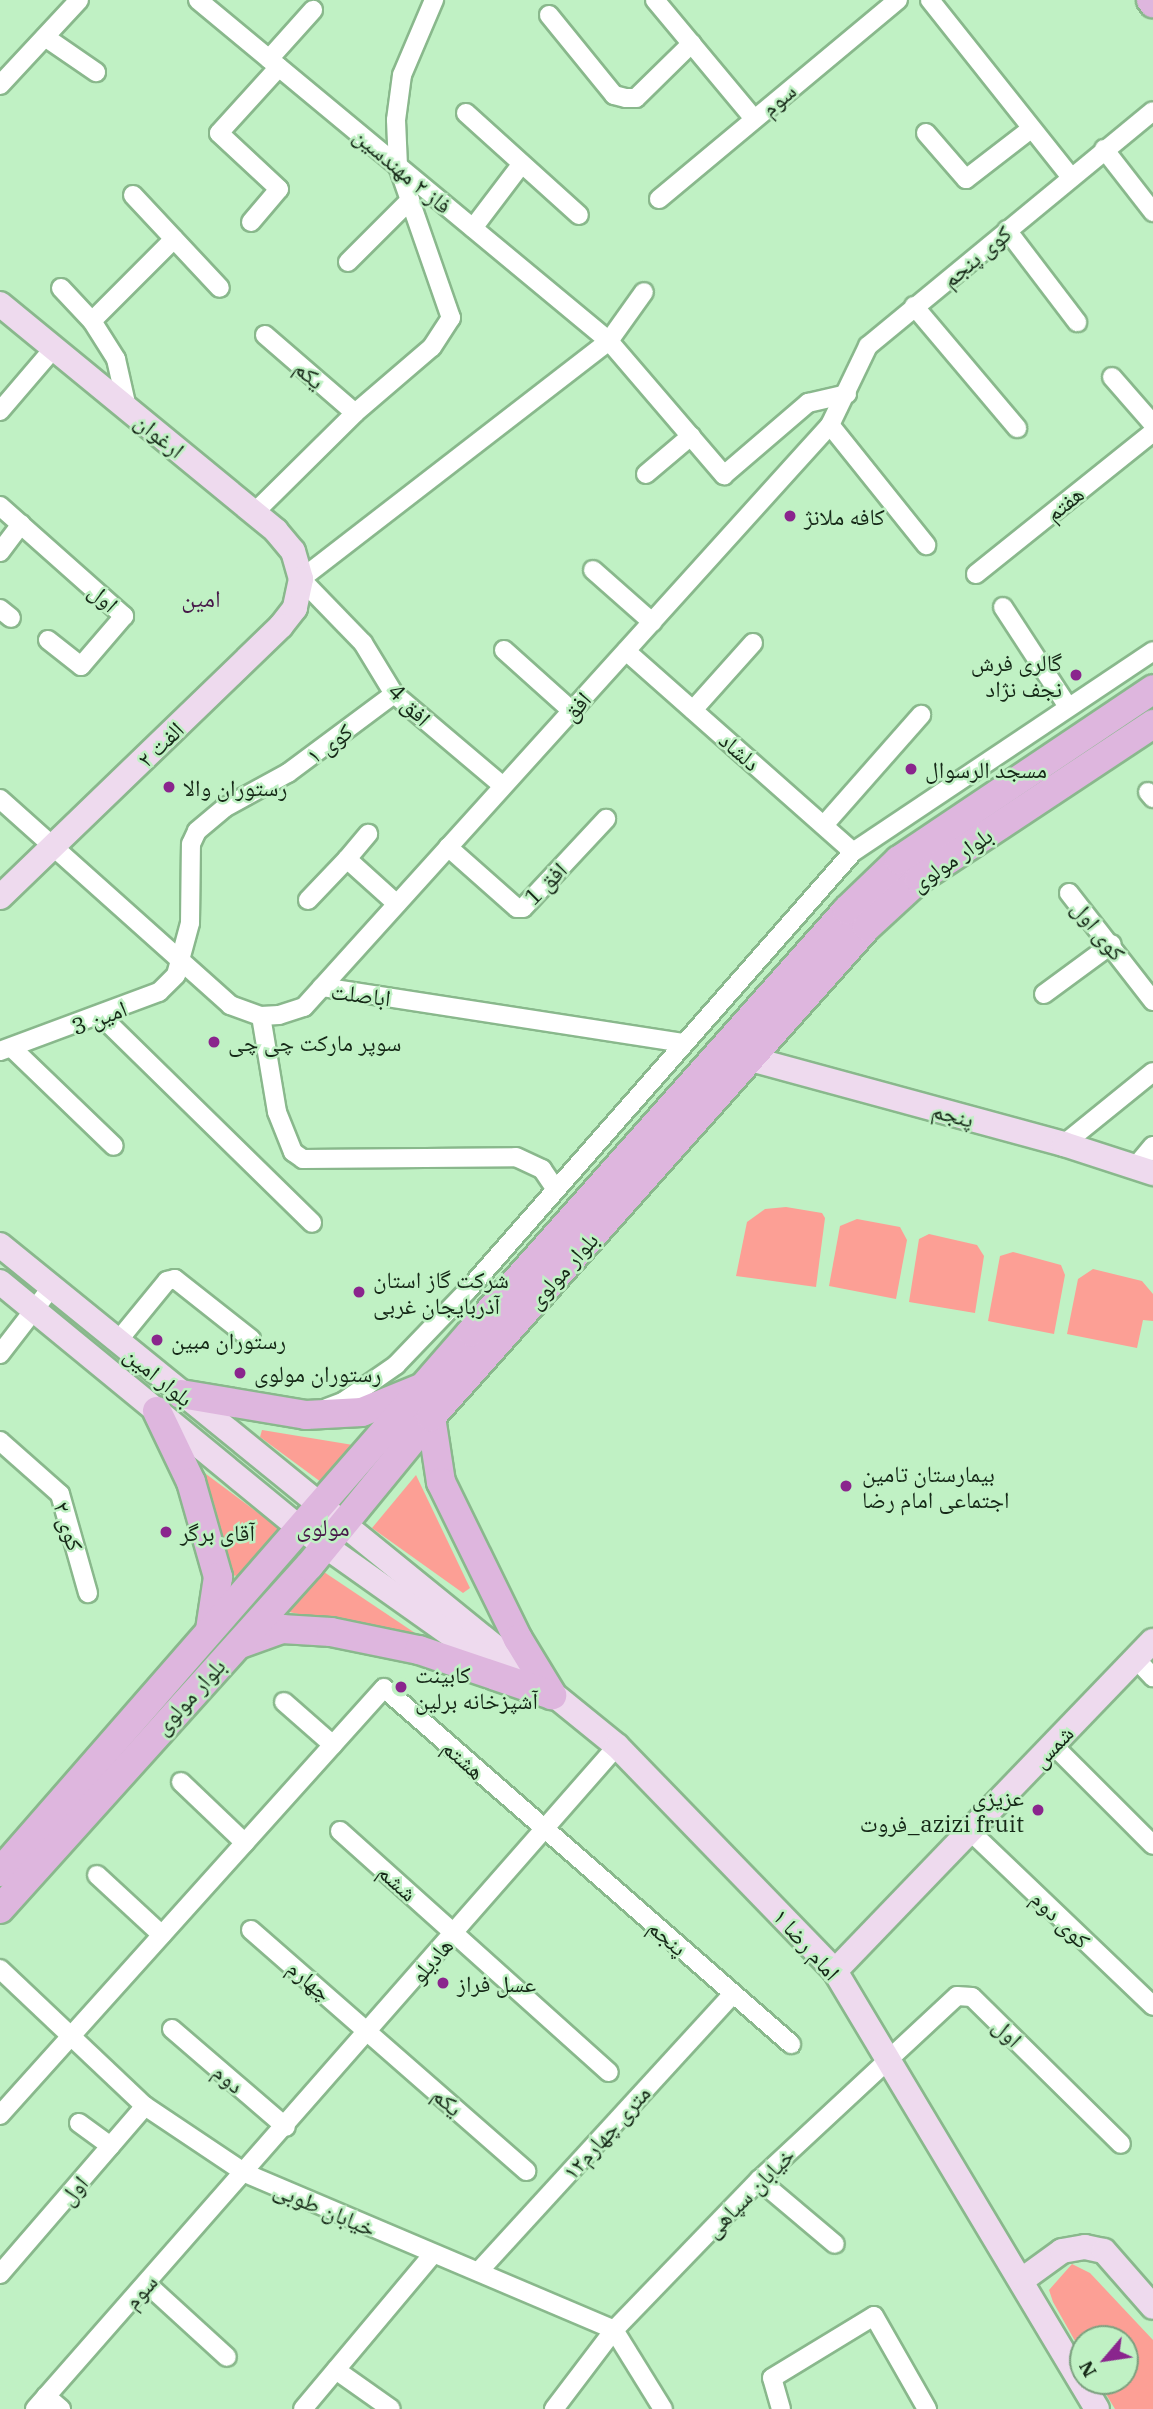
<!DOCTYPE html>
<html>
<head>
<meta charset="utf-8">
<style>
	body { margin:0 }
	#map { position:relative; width:1153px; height:2409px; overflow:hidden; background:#c0f1c4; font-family:"IBM Plex Serif","Noto Naskh Arabic",serif }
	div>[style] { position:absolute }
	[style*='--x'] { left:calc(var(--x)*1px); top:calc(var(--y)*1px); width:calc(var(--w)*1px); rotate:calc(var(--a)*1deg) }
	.green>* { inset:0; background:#fc9f95 }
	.roads { filter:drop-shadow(2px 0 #89b88c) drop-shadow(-2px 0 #89b88c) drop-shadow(0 2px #89b88c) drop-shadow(0 -2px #89b88c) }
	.street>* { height:18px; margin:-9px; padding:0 9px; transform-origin:9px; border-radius:9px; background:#fff }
	.secondary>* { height:24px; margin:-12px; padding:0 12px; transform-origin:12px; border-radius:12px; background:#eedaee }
	.primary>* { height:28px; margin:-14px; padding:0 14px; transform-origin:14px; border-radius:14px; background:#deb6de }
	.dots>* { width:19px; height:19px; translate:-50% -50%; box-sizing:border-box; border:4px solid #c0f1c4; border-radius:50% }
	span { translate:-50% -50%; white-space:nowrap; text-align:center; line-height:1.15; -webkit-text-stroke:5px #c0f1c4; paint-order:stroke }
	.street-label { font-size:23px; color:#152817 }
	.poi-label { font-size:23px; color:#152817 }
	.left { translate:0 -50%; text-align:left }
	.right { translate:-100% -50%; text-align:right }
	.neighbourhood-label { font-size:24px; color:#471849 }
	.north { position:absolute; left:1069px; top:2325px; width:70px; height:70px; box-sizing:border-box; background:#c0f1c4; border:2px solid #7ca17f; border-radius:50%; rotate:241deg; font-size:19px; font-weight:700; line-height:28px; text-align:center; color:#152817 }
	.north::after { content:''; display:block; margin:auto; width:24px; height:32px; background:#8a258d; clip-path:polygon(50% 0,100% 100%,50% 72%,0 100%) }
</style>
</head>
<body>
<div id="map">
	<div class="green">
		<div style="clip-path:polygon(786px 1207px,822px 1213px,825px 1218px,816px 1287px,736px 1276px,747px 1222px,765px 1209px)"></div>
		<div style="clip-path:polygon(857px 1219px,900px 1227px,907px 1240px,896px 1299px,829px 1286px,840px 1226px)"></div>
		<div style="clip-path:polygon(929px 1234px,977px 1245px,984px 1256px,975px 1313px,909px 1302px,919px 1239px)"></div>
		<div style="clip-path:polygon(1013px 1252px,1061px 1265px,1065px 1275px,1054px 1334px,988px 1321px,1000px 1256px)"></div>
		<div style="clip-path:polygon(1093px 1269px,1142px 1281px,1153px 1294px,1153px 1321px,1143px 1320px,1137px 1348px,1067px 1334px,1078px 1279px)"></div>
		<div style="clip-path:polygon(262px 1430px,353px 1445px,325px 1485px,260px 1437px)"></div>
		<div style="clip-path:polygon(206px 1474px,280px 1529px,242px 1577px,232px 1575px,201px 1475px)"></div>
		<div style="clip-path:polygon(416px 1475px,470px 1588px,463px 1593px,372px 1528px)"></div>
		<div style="clip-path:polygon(321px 1570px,421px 1637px,418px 1641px,285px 1611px)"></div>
		<div style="clip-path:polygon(1072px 2264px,1090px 2273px,1153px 2340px,1153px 2409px,1115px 2409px,1098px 2381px,1125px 2381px,1125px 2339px,1083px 2339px,1083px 2355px,1053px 2302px,1049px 2290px)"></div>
	</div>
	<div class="roads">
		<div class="street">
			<div style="--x:198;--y:0;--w:534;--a:39.68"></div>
			<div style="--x:609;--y:341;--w:177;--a:49.4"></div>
			<div style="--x:724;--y:475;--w:111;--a:-40.6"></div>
			<div style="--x:808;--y:403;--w:40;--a:-13"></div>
			<div style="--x:655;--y:0;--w:155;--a:50.2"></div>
			<div style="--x:930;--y:0;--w:225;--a:51.5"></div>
			<div style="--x:549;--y:15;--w:103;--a:50.9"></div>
			<div style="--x:614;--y:95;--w:12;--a:14"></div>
			<div style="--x:626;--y:98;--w:10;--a:0"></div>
			<div style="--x:636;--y:98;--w:78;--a:-44.5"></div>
			<div style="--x:45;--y:37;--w:62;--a:34.5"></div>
			<div style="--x:269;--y:59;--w:66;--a:-48.1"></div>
			<div style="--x:0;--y:85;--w:116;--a:-47.1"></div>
			<div style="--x:466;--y:113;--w:152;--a:42.1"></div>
			<div style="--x:926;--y:133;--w:61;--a:49"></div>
			<div style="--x:966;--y:179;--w:82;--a:-37.6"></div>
			<div style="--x:1104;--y:149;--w:80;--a:52.1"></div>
			<div style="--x:133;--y:195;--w:127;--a:46.9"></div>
			<div style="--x:659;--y:199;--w:311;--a:-39.8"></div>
			<div style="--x:251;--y:222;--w:43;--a:-49.7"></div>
			<div style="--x:279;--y:189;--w:82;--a:-137"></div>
			<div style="--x:219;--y:133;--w:89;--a:-47.7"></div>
			<div style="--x:473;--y:228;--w:78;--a:-52.8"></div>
			<div style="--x:1007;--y:230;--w:116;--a:52.7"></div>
			<div style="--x:348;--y:262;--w:88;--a:-45"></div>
			<div style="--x:61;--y:288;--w:45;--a:46.8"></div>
			<div style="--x:92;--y:321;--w:45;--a:57.7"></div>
			<div style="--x:116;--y:359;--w:50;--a:77.3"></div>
			<div style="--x:914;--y:306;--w:160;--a:49.8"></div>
			<div style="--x:92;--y:321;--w:116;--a:-45"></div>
			<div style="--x:265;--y:335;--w:119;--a:40.9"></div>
			<div style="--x:1112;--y:377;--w:62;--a:48.9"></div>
			<div style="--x:0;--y:411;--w:83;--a:-49.4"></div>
			<div style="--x:830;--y:425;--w:154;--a:51.3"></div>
			<div style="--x:646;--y:474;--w:59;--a:-40.2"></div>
			<div style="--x:0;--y:506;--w:166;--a:41.6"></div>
			<div style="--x:124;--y:616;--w:66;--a:130.7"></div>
			<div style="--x:81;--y:666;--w:42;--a:-141.8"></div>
			<div style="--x:255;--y:512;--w:141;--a:-44.7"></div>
			<div style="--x:355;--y:413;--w:101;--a:-40.6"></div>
			<div style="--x:432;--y:347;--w:35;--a:-57"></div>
			<div style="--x:451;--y:318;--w:161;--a:-109.2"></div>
			<div style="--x:398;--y:166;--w:46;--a:-92.5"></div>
			<div style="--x:396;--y:120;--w:45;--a:-82.4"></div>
			<div style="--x:402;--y:75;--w:82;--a:-66.9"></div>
			<div style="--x:0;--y:552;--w:35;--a:-53"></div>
			<div style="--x:593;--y:570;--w:79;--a:41.4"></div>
			<div style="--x:976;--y:574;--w:227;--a:-38.7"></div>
			<div style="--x:1003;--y:607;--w:117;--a:56.9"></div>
			<div style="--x:0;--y:609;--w:14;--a:39"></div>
			<div style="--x:504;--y:650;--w:91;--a:41.9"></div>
			<div style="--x:626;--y:651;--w:303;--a:41.5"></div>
			<div style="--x:693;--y:710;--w:90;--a:-48.2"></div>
			<div style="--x:503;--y:786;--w:143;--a:-139.8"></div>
			<div style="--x:394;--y:694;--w:60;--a:-121.3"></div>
			<div style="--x:363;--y:643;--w:89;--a:-134.1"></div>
			<div style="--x:301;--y:579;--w:389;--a:-37.7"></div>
			<div style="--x:609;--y:341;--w:60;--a:-54.5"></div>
			<div style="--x:1148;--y:792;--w:8;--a:50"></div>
			<div style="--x:0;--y:799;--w:309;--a:41.8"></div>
			<div style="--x:230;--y:1005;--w:33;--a:20"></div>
			<div style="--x:261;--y:1016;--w:18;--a:-3"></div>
			<div style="--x:279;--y:1015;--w:26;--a:-18"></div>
			<div style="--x:304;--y:1007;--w:27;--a:-48"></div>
			<div style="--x:322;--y:987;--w:364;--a:8.8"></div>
			<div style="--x:824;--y:825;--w:147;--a:-48.6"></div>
			<div style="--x:448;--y:847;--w:92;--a:41.5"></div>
			<div style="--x:517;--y:908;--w:6;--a:0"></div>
			<div style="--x:523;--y:908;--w:122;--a:-47"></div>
			<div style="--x:347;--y:859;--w:33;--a:-50"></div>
			<div style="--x:1069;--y:893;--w:137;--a:52.1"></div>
			<div style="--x:308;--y:900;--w:57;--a:-46.4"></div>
			<div style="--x:347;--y:859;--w:67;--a:42"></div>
			<div style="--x:322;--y:987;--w:758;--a:-47.89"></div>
			<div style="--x:830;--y:425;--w:88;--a:-64.3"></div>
			<div style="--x:868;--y:346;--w:369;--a:-39.5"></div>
			<div style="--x:1044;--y:994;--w:84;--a:-36.3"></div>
			<div style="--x:261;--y:1016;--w:97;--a:80.5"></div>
			<div style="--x:277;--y:1112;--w:43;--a:68.2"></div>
			<div style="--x:293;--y:1152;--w:12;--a:35"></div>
			<div style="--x:303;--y:1159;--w:213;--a:-0.5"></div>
			<div style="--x:516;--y:1157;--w:29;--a:25"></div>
			<div style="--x:542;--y:1169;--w:23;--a:56"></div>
			<div style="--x:102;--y:1017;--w:294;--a:44.4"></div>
			<div style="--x:12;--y:1048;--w:141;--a:43.9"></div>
			<div style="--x:0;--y:1051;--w:170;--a:-20.4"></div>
			<div style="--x:159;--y:992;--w:24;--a:-45"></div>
			<div style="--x:176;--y:975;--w:54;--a:-74.9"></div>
			<div style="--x:190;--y:923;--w:79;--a:-89.3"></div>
			<div style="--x:191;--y:844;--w:14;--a:-65"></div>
			<div style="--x:197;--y:831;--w:35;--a:-40"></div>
			<div style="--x:224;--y:808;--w:73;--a:-28.7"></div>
			<div style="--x:288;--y:773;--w:132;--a:-36.7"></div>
			<div style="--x:1064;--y:1144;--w:114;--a:-39"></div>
			<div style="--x:1136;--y:1166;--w:26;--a:-50"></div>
			<div style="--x:117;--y:1342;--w:79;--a:-50.7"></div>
			<div style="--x:167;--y:1281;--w:8;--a:-14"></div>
			<div style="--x:175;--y:1279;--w:97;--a:38.3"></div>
			<div style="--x:0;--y:1354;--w:83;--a:-52.3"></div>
			<div style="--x:327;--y:1408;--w:17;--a:-21"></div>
			<div style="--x:343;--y:1402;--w:65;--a:-34.9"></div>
			<div style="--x:396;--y:1365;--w:103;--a:-46.2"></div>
			<div style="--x:467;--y:1291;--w:585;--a:-48.68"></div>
			<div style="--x:853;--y:852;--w:361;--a:-33.8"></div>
			<div style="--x:0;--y:1441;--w:80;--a:41.5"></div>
			<div style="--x:60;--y:1494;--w:103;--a:74.2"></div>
			<div style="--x:1136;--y:1659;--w:25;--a:47"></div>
			<div style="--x:284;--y:1702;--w:65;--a:41.3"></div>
			<div style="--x:1053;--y:1745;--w:141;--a:45"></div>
			<div style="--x:181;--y:1782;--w:88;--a:43.6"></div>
			<div style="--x:340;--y:1831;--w:361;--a:41.9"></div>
			<div style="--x:970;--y:1831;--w:253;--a:43.7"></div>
			<div style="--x:97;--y:1875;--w:88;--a:42.7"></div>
			<div style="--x:251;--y:1930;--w:366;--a:41.2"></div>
			<div style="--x:0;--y:1969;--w:199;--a:43.4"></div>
			<div style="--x:145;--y:2106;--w:120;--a:33.8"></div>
			<div style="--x:245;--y:2173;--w:401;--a:23"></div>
			<div style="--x:614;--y:2330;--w:93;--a:58.2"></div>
			<div style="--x:172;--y:2029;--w:150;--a:40.7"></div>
			<div style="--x:0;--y:2115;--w:574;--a:-48.04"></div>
			<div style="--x:384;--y:1688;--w:541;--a:41.18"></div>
			<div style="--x:79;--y:2123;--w:39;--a:36"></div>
			<div style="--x:759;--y:2180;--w:99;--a:40.1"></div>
			<div style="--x:479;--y:2271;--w:376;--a:-47.5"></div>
			<div style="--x:0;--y:2274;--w:222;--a:-49.2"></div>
			<div style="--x:147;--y:2284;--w:108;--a:42.4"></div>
			<div style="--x:336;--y:2370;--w:67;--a:35.3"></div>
			<div style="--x:46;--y:2396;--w:20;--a:41"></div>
			<div style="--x:35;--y:2409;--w:882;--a:-48.72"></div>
			<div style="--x:303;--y:2409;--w:202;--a:-50"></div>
			<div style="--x:554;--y:2409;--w:99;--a:-52.8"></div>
			<div style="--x:614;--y:2330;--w:209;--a:-46"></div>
			<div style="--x:759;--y:2180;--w:270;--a:-42.9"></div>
			<div style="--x:957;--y:1996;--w:15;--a:4"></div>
			<div style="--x:972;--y:1997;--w:209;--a:44.6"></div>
			<div style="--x:781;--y:2409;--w:32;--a:-106"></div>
			<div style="--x:772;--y:2378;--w:119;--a:-31.3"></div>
			<div style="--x:874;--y:2316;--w:107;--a:60.3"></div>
		</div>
		<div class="secondary">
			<div style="--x:0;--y:304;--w:357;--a:39.4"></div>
			<div style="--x:276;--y:531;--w:26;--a:50"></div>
			<div style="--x:293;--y:551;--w:29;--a:74"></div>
			<div style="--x:301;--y:579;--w:30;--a:102"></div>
			<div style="--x:295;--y:608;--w:23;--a:128"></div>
			<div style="--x:281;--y:626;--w:390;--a:136"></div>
			<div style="--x:751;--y:1059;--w:324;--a:15.2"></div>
			<div style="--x:1064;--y:1144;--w:94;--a:18"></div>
			<div style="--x:0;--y:1245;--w:795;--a:39.08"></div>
			<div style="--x:617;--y:1746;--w:313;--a:45.9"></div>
			<div style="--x:835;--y:1971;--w:510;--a:59.11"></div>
			<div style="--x:0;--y:1282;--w:388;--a:39.4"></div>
			<div style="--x:300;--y:1528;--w:218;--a:35.3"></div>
			<div style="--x:478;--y:1654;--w:41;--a:27.8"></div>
			<div style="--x:835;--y:1971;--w:458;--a:-46.1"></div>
			<div style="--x:1022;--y:2280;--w:49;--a:-35.9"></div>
			<div style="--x:1062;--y:2251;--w:23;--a:-10"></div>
			<div style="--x:1085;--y:2247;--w:19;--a:12"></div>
			<div style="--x:1104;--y:2251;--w:74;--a:48.8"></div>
		</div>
		<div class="primary">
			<div style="--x:1151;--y:0;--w:4;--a:56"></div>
			<div style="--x:181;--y:1394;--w:127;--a:9.5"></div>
			<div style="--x:306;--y:1415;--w:56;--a:-3.1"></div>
			<div style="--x:362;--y:1412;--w:61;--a:-22.3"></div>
			<div style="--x:157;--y:1411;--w:79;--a:64.4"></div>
			<div style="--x:191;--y:1482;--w:99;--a:74.1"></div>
			<div style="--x:218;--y:1577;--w:54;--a:98.6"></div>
			<div style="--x:431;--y:1417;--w:66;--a:81.3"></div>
			<div style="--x:441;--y:1482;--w:175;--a:63.9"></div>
			<div style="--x:518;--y:1639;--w:66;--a:58.7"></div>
			<div style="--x:240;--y:1644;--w:45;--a:-19.7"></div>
			<div style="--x:282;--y:1629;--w:49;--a:3.5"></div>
			<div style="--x:331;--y:1632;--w:90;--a:11.6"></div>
			<div style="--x:419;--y:1650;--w:140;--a:18.7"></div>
			<div style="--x:0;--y:1872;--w:717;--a:-48.9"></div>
			<div style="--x:471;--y:1332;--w:565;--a:-48.3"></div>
			<div style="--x:847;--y:910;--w:72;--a:-43.9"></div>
			<div style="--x:899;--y:860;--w:306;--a:-33.9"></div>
			<div style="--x:0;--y:1909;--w:462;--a:-48"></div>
			<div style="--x:309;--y:1566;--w:193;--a:-50.7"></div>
			<div style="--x:431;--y:1417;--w:656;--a:-48.34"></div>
			<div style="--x:867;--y:927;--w:71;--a:-42.7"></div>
			<div style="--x:919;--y:879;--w:281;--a:-33.5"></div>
		</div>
	</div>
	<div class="dots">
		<div style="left:790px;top:516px;background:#8a258d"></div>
		<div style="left:1076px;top:675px;background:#8a258d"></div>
		<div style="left:911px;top:769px;background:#8a258d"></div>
		<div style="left:169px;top:787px;background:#8a258d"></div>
		<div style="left:214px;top:1042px;background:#8a258d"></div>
		<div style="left:359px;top:1292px;background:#8a258d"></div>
		<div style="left:157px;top:1340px;background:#8a258d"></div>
		<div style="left:240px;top:1373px;background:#8a258d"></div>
		<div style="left:846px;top:1486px;background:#8a258d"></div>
		<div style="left:166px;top:1532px;background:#8a258d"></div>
		<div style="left:401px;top:1687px;background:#8a258d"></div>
		<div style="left:1038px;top:1810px;background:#8a258d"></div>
		<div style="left:443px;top:1983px;background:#8a258d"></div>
	</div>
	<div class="street-label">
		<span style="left:778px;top:99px;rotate:-40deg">سوم</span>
		<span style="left:403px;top:170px;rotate:40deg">فاز ۲ مهندسین</span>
		<span style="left:976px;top:256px;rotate:-40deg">کوی پنجم</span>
		<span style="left:310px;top:374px;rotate:41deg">یکم</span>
		<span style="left:160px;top:435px;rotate:39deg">ارغوان</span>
		<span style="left:1064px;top:503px;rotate:-39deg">هفتم</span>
		<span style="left:104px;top:597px;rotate:43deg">اول</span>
		<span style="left:410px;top:704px;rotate:45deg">افق 4</span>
		<span style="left:576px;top:706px;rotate:-48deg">افق</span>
		<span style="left:329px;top:743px;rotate:-37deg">کوی ۱</span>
		<span style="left:160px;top:744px;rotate:-44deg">الفت ۲</span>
		<span style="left:740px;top:751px;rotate:41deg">دلشاد</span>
		<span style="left:951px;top:859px;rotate:-35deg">بلوار مولوی</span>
		<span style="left:545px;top:883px;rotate:-45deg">افق 1</span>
		<span style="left:1099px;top:930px;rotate:51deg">کوی اول</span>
		<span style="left:361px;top:994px;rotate:7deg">اباصلت</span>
		<span style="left:99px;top:1017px;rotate:-21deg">امین 3</span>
		<span style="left:953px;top:1114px;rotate:15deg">پنجم</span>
		<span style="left:562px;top:1270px;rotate:-48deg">بلوار مولوی</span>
		<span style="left:159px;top:1376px;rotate:39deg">بلوار امین</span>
		<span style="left:69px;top:1526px;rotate:72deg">کوی ۲</span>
		<span style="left:189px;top:1696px;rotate:-48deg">بلوار مولوی</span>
		<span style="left:1052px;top:1746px;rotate:-46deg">شمس</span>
		<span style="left:464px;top:1759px;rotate:42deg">هشتم</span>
		<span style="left:398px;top:1882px;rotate:42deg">ششم</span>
		<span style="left:1061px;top:1919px;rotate:44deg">کوی دوم</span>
		<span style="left:668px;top:1937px;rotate:41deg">پنجم</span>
		<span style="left:807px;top:1944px;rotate:48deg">امام رضا ۱</span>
		<span style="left:431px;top:1960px;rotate:-49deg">هادیلو</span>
		<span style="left:310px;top:1980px;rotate:40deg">چهارم</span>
		<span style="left:1008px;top:2032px;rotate:45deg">اول</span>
		<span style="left:229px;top:2078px;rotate:41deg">دوم</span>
		<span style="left:448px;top:2101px;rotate:42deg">یکم</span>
		<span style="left:606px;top:2132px;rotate:-48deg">۱۲متری چهارم</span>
		<span style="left:73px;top:2190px;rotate:-49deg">اول</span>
		<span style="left:749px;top:2192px;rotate:-45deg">خیابان سپاهی</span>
		<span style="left:325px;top:2208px;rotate:23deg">خیابان طوبی</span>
		<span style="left:140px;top:2291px;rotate:-48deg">سوم</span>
	</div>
	<div class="poi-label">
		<span class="left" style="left:804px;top:516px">کافه ملانژ</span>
		<span class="right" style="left:1062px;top:675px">گالری فرش<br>نجف نژاد</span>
		<span class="left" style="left:925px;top:769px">مسجد الرسوال</span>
		<span class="left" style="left:183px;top:787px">رستوران والا</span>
		<span class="left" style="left:228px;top:1042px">سوپر مارکت چی چی</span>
		<span class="left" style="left:373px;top:1292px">شرکت گاز استان<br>آذربایجان غربی</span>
		<span class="left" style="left:171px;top:1340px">رستوران مبین</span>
		<span class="left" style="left:254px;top:1373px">رستوران مولوی</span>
		<span class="left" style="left:862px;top:1486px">بیمارستان تامین<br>اجتماعی امام رضا</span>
		<span class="left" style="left:180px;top:1532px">آقاى برگر</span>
		<span class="left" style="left:415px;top:1687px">کابینت<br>آشپزخانه برلین</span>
		<span class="right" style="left:1024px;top:1810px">عزیزی<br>فروت_azizi fruit</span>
		<span class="left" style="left:457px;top:1983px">عسل فراز</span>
	</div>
	<div class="neighbourhood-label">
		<span style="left:201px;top:599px">امین</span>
		<span style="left:323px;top:1528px">مولوی</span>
	</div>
	<div class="north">N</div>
</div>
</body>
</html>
